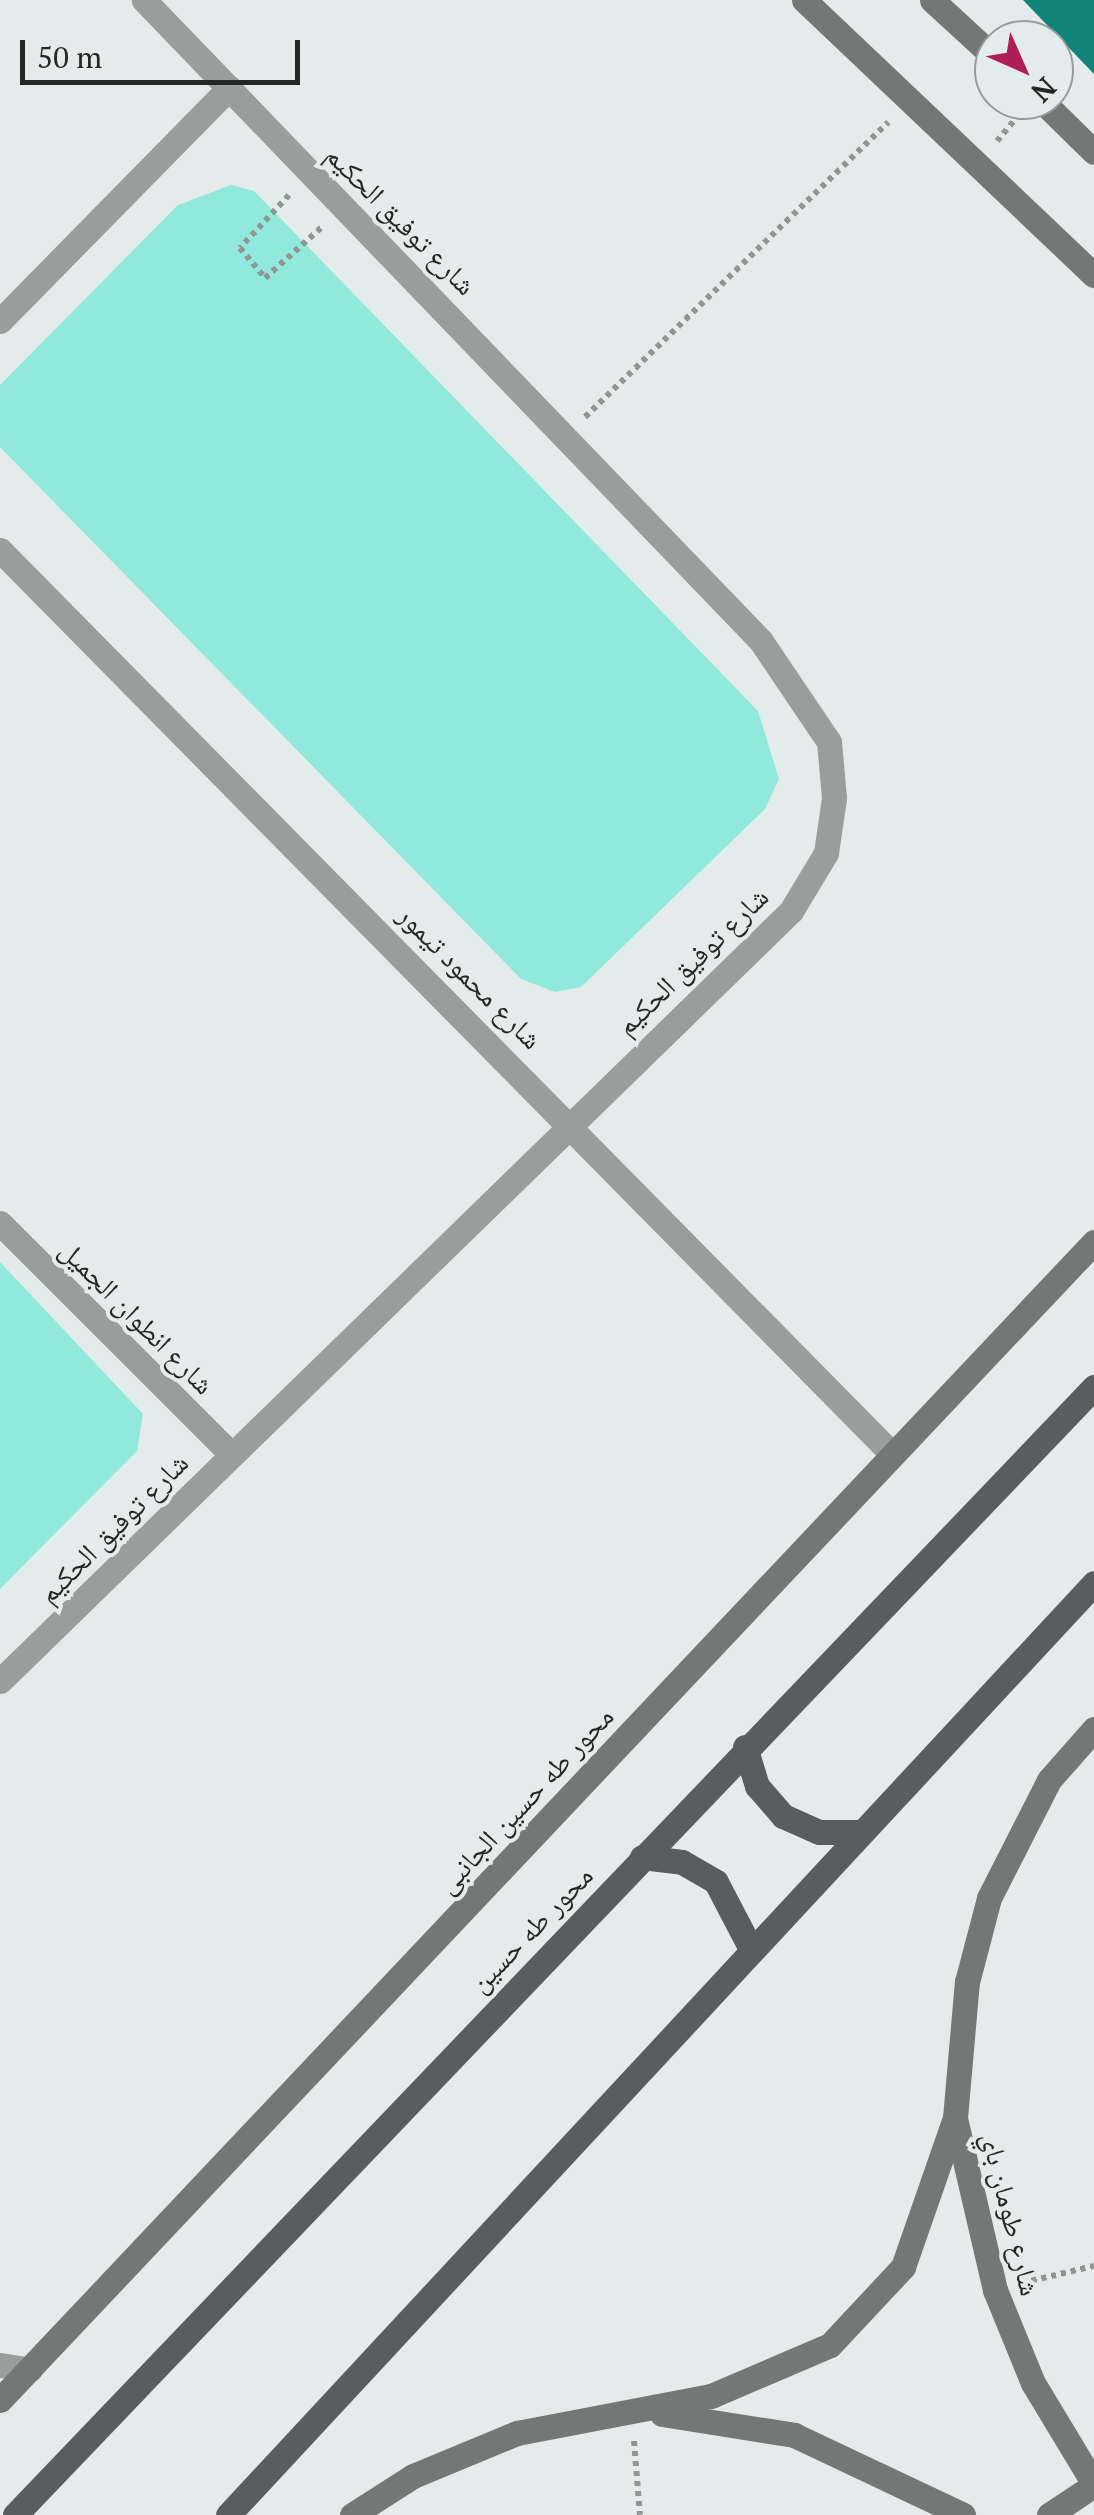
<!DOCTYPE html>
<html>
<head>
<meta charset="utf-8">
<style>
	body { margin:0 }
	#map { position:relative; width:1094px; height:2515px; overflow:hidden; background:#e3ecea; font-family:"PT Serif","Noto Naskh Arabic",serif }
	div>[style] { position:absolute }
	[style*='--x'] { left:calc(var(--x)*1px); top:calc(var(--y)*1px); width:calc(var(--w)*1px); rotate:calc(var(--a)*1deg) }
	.green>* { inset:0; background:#91e9db }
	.building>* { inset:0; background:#118377 }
	.path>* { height:6px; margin-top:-3px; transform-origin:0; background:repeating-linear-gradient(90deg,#8f9694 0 5px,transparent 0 10px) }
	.street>* { height:25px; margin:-12.5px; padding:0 12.5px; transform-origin:12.5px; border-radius:12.5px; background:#999d9c }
	.secondary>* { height:25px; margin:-12.5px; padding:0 12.5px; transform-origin:12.5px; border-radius:12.5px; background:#737877 }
	.primary>* { height:25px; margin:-12.5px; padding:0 12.5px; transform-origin:12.5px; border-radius:12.5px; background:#585e5d }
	span { translate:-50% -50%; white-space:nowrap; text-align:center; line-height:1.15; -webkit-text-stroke:8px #e3ecea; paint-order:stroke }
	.street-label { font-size:28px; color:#232726 }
	.north { position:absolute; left:974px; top:20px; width:100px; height:100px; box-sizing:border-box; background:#e3ecea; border:2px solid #969d9c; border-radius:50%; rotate:135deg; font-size:28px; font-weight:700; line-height:40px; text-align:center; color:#232726 }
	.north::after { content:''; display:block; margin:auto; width:35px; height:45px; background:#ae1f58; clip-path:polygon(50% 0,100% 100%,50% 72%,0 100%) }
	.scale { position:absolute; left:20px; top:40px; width:280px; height:45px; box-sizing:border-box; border:5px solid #232726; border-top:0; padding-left:12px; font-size:30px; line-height:35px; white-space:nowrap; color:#232726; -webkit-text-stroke:8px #e3ecea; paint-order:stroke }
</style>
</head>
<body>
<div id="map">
	<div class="green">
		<div style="clip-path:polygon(231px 185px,254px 191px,758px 711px,779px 779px,765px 809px,581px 987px,555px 992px,521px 979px,0 447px,0 385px,178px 205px)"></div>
		<div style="clip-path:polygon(0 1262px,143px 1414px,137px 1451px,0 1589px)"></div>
	</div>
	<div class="building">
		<div style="clip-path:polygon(1023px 0,1094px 0,1094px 74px)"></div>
	</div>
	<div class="path">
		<div style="--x:997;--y:141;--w:33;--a:-50"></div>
		<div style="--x:289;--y:195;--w:72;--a:132.8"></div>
		<div style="--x:240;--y:248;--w:39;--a:50"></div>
		<div style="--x:265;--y:278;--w:76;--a:-41.8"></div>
		<div style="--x:585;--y:417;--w:423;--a:-44.2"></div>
		<div style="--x:1022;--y:2283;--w:74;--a:-13.3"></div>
		<div style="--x:634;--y:2441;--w:74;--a:85.4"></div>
	</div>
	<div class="street">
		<div style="--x:0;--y:321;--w:327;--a:-45.5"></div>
		<div style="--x:0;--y:550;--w:1270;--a:45.38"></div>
		<div style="--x:0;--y:1223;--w:327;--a:45"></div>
		<div style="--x:0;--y:1681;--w:1104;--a:-44.23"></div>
		<div style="--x:791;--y:911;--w:68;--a:-58.9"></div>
		<div style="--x:826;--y:853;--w:56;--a:-81.7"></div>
		<div style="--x:834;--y:798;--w:56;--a:-95.1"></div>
		<div style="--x:829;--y:742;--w:122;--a:-124"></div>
		<div style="--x:761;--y:641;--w:890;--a:-133.91"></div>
		<div style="--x:0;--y:2365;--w:30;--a:9"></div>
	</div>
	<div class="secondary">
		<div style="--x:804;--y:0;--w:400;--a:43.5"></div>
		<div style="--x:932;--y:0;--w:84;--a:42.6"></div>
		<div style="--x:1041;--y:100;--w:74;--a:44.5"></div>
		<div style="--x:955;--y:2118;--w:177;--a:76.9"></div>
		<div style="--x:995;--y:2290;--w:100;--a:67.8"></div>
		<div style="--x:1033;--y:2383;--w:118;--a:58.9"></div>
		<div style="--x:0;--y:2400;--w:1593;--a:-46.63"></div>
		<div style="--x:662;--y:2414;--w:134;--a:9"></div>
		<div style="--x:794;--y:2435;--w:187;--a:25.3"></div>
		<div style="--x:352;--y:2515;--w:72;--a:-32.6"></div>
		<div style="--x:413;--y:2476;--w:113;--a:-22.5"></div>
		<div style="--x:517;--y:2433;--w:197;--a:-10.8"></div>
		<div style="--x:711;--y:2396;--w:129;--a:-23.2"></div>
		<div style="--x:830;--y:2345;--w:107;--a:-46.9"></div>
		<div style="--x:903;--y:2267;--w:158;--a:-70.8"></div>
		<div style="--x:955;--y:2118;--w:137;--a:-85"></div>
		<div style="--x:967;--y:1982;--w:87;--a:-75.3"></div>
		<div style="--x:989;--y:1898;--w:132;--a:-63"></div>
		<div style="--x:1049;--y:1780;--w:68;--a:-48.6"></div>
		<div style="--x:1049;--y:2515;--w:54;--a:-33.7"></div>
	</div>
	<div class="primary">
		<div style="--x:745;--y:1747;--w:41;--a:72.9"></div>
		<div style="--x:757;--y:1786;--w:40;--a:49"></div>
		<div style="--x:783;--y:1816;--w:39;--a:24"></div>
		<div style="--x:819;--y:1832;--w:40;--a:0"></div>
		<div style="--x:642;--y:1857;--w:40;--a:7.1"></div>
		<div style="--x:682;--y:1862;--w:39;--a:30"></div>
		<div style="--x:716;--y:1882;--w:73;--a:62.4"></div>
		<div style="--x:15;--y:2515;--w:1561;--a:-46.27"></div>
		<div style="--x:228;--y:2515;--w:1272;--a:-47.1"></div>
	</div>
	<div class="street-label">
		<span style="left:401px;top:220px;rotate:45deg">شارع توفيق الحكيم</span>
		<span style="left:692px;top:961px;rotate:-44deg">شارع توفيق الحكيم</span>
		<span style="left:470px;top:977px;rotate:45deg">شارع محمود تيمور</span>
		<span style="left:137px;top:1317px;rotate:45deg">شارع انطوان الجميل</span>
		<span style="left:113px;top:1528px;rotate:-45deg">شارع توفيق الحكيم</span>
		<span style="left:525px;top:1800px;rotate:-47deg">محور طه حسين الجانبى</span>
		<span style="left:531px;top:1929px;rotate:-46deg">محور طه حسين</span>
		<span style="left:1011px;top:2214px;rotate:76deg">شارع طومان باي</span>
	</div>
	<div class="north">N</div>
	<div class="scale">50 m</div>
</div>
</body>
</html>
